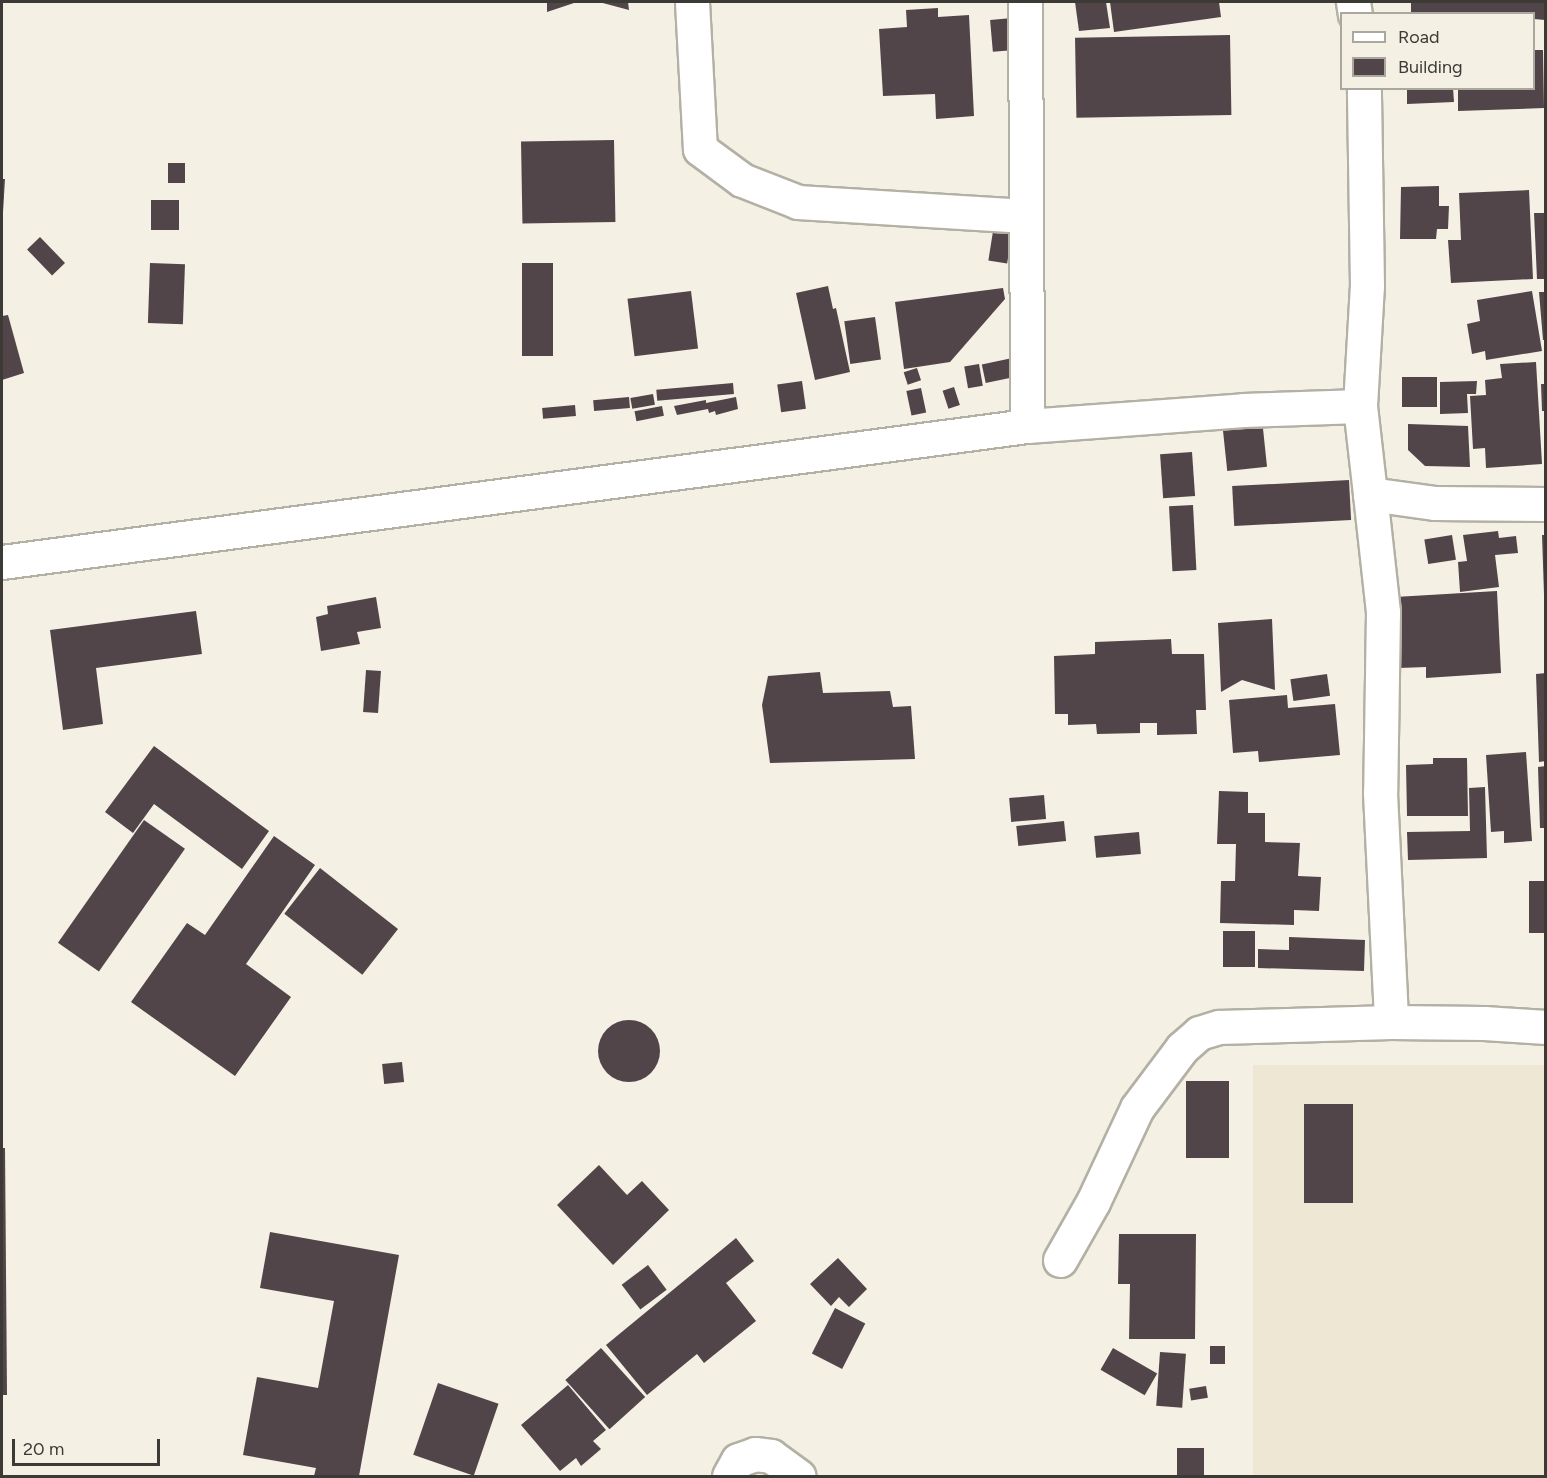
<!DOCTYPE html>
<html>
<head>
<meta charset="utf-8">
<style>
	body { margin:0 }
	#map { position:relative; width:1547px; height:1478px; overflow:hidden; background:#f4f0e4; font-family:Figtree,sans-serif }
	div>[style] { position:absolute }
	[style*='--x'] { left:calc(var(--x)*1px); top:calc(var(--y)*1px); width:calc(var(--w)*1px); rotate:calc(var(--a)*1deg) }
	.built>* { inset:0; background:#ede7d3; transform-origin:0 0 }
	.building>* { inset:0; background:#514549; transform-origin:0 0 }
	.round { border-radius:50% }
	.roads { filter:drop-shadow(2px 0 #b3b0a4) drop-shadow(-2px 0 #b3b0a4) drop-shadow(0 2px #b3b0a4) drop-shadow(0 -2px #b3b0a4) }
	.minor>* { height:33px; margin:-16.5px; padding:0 16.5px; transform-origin:16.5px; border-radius:16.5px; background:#fff }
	span { translate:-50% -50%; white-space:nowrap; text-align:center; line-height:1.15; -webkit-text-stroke:6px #f4f0e4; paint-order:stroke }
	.frame { position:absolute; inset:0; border:3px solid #3b3a35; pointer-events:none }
	.legend { position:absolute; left:1340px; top:12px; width:195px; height:78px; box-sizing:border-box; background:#f4f0e4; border:2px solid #aaa79e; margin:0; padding:8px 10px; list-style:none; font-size:18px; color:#3b3a35 }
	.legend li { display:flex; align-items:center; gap:12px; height:30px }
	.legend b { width:30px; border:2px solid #aaa79e }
	.scale { position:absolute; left:12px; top:1439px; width:148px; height:27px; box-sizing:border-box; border:3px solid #3b3a35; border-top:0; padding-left:8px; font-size:18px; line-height:21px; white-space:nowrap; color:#3b3a35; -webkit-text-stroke:4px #f4f0e4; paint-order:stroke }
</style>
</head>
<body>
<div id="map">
	<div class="built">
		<div style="left:1545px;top:1065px;width:411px;height:292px;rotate:90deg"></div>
	</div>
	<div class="building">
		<div style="clip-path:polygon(547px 2px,577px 2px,547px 12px)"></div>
		<div style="clip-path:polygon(599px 2px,628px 2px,629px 10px)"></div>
		<div style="clip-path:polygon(1075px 2px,1106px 2px,1110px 28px,1079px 31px)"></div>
		<div style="clip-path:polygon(1110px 2px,1219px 2px,1221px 17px,1114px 32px)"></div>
		<div style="clip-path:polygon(1411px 2px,1545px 2px,1545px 20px,1534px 19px,1534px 14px,1411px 14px)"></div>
		<div style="clip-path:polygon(938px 8px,938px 17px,969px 15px,974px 116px,936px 119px,935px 94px,883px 96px,879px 29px,907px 27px,906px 10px)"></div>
		<div style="left:1012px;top:18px;width:32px;height:22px;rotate:85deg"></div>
		<div style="left:1230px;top:35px;width:80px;height:155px;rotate:89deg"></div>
		<div style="clip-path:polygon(1534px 50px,1543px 50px,1544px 108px,1458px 111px,1458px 88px,1534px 88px)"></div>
		<div style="clip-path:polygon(1407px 88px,1453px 88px,1454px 102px,1407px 104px)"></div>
		<div style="left:614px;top:140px;width:82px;height:93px;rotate:89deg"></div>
		<div style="left:185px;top:163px;width:20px;height:17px;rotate:90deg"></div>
		<div style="clip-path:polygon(2px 179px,5px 179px,3px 212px,2px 212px)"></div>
		<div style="clip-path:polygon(1439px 186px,1439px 206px,1449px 206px,1448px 229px,1437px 229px,1436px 239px,1400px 239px,1401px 187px)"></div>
		<div style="clip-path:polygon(1529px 190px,1533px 279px,1451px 283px,1448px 240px,1461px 240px,1459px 193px)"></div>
		<div style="left:151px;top:200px;width:28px;height:30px"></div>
		<div style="clip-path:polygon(1534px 213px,1546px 213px,1546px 279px,1537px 279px)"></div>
		<div style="left:994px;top:225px;width:19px;height:36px;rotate:9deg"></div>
		<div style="left:40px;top:237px;width:36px;height:18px;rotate:46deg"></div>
		<div style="left:150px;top:263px;width:35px;height:60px;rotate:2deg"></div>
		<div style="left:522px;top:263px;width:31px;height:93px"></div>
		<div style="clip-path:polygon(828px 286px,833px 309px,836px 308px,850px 372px,815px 380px,796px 293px)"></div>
		<div style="clip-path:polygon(1003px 288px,1005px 299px,950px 362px,904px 369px,895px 302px)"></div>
		<div style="left:691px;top:291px;width:58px;height:64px;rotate:83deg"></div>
		<div style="clip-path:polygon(1532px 291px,1542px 351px,1486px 360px,1485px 351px,1472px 354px,1467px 324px,1480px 321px,1477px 300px)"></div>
		<div style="clip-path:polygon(1539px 292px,1546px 292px,1546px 340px,1543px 340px)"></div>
		<div style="clip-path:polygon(8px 315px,24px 373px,2px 380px,2px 316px)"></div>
		<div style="left:875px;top:317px;width:43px;height:31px;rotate:82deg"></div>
		<div style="left:1017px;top:357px;width:19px;height:36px;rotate:78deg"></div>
		<div style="clip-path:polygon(1536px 362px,1542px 464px,1486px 468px,1485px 448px,1473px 449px,1470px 396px,1486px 395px,1485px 380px,1502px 378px,1500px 364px)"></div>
		<div style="left:979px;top:364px;width:22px;height:15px;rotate:80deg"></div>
		<div style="left:917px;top:368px;width:13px;height:14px;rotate:72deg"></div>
		<div style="left:1402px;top:377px;width:35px;height:30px"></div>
		<div style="left:802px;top:381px;width:28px;height:25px;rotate:82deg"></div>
		<div style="clip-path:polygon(1477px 381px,1476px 394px,1467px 394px,1468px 413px,1440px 414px,1440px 382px)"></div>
		<div style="left:733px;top:383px;width:11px;height:77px;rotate:85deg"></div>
		<div style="clip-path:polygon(1541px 384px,1546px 384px,1546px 411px,1542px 411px)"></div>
		<div style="left:954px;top:387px;width:19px;height:12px;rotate:72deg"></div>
		<div style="left:921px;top:388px;width:25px;height:15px;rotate:78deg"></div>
		<div style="left:653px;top:394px;width:11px;height:23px;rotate:80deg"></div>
		<div style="left:629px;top:397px;width:11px;height:36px;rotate:85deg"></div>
		<div style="clip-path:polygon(736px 397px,738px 409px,716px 415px,715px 411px,709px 413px,708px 409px,677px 415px,674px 406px,706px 400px,706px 403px)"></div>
		<div style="left:575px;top:405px;width:11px;height:33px;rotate:85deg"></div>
		<div style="left:662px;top:406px;width:10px;height:28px;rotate:79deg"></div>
		<div style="left:1262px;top:419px;width:48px;height:40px;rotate:84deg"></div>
		<div style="clip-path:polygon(1408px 424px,1468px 426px,1470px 467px,1425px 466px,1408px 450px)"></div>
		<div style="left:1192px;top:452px;width:44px;height:32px;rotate:86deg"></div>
		<div style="left:1349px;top:480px;width:40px;height:117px;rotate:87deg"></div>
		<div style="left:1193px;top:505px;width:65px;height:24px;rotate:87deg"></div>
		<div style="clip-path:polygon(1498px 531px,1499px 538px,1516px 536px,1518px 553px,1495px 555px,1499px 587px,1460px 592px,1458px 562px,1467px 561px,1463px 535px)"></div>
		<div style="left:1452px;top:535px;width:25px;height:28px;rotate:81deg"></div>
		<div style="clip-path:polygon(1542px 535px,1546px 535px,1546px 594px,1544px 594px)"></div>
		<div style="clip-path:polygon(1497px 591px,1501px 673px,1426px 678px,1426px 667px,1399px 668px,1395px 597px)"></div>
		<div style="clip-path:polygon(376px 597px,381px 628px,357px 632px,360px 644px,321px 651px,316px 617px,328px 614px,327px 606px)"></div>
		<div style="clip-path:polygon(196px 611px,202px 654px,96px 668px,103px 724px,63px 730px,50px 630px)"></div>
		<div style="clip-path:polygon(1272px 619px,1275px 690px,1242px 680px,1221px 692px,1218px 623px)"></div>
		<div style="clip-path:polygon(1171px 639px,1172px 654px,1204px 654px,1206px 710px,1196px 710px,1197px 734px,1157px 735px,1157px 723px,1140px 723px,1140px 733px,1097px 734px,1096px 724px,1068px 725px,1068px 714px,1055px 714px,1054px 656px,1095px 654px,1095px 642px)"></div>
		<div style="left:366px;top:670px;width:15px;height:42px;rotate:4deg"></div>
		<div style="clip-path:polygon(820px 672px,823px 693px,890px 691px,893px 707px,911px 706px,915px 759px,770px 763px,762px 705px,768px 676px)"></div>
		<div style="clip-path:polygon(1546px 673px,1546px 761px,1539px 762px,1536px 674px)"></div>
		<div style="left:1327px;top:674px;width:22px;height:37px;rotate:82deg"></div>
		<div style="clip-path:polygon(1287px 695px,1288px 708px,1335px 704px,1340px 755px,1259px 762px,1258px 751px,1233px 753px,1229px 700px)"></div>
		<div style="clip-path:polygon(154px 746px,269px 831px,242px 869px,154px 804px,133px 833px,105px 812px)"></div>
		<div style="clip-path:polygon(1526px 752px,1532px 841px,1504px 843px,1504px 831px,1491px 832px,1486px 755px)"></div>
		<div style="clip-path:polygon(1433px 758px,1467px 758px,1468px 816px,1407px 816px,1406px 765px,1433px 764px)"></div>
		<div style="clip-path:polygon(1546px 766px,1546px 828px,1540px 828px,1538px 767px)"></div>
		<div style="clip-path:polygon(1485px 787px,1487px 858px,1408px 860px,1407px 832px,1470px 831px,1469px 788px)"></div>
		<div style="clip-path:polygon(1219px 791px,1248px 792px,1248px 813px,1265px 813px,1265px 842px,1300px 843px,1298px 876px,1321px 877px,1319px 911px,1294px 910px,1294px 925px,1220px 923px,1221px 881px,1235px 881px,1236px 844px,1217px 844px)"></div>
		<div style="left:1044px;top:795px;width:24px;height:35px;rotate:85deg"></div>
		<div style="left:144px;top:820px;width:50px;height:150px;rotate:35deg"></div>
		<div style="left:1064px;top:821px;width:20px;height:48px;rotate:84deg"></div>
		<div style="left:1139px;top:832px;width:22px;height:45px;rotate:85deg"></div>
		<div style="clip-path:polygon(274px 836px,315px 865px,246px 964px,291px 997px,235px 1076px,131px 1002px,187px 923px,205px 935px)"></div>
		<div style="left:320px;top:868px;width:99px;height:58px;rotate:38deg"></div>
		<div style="left:1529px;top:881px;width:17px;height:52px"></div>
		<div style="left:1255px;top:931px;width:36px;height:32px;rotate:90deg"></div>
		<div style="clip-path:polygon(1289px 937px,1365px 940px,1364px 971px,1258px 968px,1258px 949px,1289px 950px)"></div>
		<div class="round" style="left:598px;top:1020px;width:62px;height:62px"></div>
		<div style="left:402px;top:1062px;width:20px;height:20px;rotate:84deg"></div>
		<div style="left:1186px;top:1081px;width:43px;height:77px"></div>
		<div style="left:1304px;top:1104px;width:49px;height:99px"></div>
		<div style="clip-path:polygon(2px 1148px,5px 1148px,7px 1395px,2px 1395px)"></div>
		<div style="clip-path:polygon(599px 1165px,627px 1195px,642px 1181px,669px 1210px,613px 1265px,557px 1205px)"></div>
		<div style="clip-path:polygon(270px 1232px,399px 1255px,359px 1476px,314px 1476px,316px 1468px,243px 1455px,257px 1377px,318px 1388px,334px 1301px,260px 1288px)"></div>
		<div style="clip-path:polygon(1119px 1234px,1196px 1234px,1195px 1339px,1129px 1339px,1130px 1284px,1118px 1284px)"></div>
		<div style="clip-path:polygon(736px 1238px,754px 1261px,726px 1283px,756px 1321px,704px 1363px,697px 1354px,647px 1395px,606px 1345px)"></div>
		<div style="clip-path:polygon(838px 1258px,867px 1289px,849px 1307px,839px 1297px,831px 1306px,810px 1284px)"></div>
		<div style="left:648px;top:1265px;width:31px;height:33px;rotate:53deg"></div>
		<div style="left:835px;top:1308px;width:34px;height:51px;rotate:27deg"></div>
		<div style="left:1210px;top:1346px;width:15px;height:18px"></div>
		<div style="left:601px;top:1348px;width:66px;height:48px;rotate:48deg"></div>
		<div style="left:1113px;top:1348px;width:51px;height:25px;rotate:30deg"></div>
		<div style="left:1160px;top:1352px;width:26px;height:54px;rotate:4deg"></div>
		<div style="left:438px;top:1383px;width:64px;height:76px;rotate:19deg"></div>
		<div style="clip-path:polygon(568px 1385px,606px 1430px,593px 1441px,601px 1449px,581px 1466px,576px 1458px,560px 1471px,521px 1425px)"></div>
		<div style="left:1206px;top:1386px;width:12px;height:17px;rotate:81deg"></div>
		<div style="left:1177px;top:1448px;width:27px;height:28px"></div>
	</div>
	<div class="roads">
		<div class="minor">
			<div style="--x:692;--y:2;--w:147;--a:86.9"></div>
			<div style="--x:700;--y:149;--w:52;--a:36.4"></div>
			<div style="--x:742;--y:180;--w:60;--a:21.4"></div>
			<div style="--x:798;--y:202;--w:228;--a:3.5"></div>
			<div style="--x:1025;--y:2;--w:424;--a:89.7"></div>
			<div style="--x:1353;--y:2;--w:12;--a:81"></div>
			<div style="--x:1360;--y:406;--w:120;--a:-86.7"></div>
			<div style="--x:1367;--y:286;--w:198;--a:-90.9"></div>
			<div style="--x:1370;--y:494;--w:119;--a:83.7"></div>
			<div style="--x:1383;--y:612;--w:181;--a:90.9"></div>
			<div style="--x:1380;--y:793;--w:229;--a:87.2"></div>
			<div style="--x:2;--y:562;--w:1034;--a:-7.56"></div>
			<div style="--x:1027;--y:426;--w:217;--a:-4.2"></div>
			<div style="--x:1243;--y:410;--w:117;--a:-2"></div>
			<div style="--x:1360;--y:406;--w:89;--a:83.5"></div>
			<div style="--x:1370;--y:494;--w:66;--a:7.9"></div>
			<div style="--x:1435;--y:503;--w:111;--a:0.5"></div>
			<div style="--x:1060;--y:1260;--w:67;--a:-60.4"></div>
			<div style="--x:1093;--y:1202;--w:104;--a:-64.9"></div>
			<div style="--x:1137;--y:1108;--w:75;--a:-53.1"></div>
			<div style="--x:1182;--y:1048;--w:23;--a:-41"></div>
			<div style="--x:1199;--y:1033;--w:21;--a:-17"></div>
			<div style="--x:1219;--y:1027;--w:172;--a:-1.7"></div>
			<div style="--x:1391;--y:1022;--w:93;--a:0.6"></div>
			<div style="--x:1484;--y:1023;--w:62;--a:3.7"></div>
			<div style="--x:729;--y:1476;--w:18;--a:-61"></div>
			<div style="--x:738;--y:1460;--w:18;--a:-19"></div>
			<div style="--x:755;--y:1454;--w:16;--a:7"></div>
			<div style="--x:771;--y:1456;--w:34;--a:36"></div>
		</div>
	</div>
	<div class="frame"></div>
	<ul class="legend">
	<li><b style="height:8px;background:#fff"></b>Road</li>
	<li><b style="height:16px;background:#514549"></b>Building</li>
	</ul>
	<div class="scale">20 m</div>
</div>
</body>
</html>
